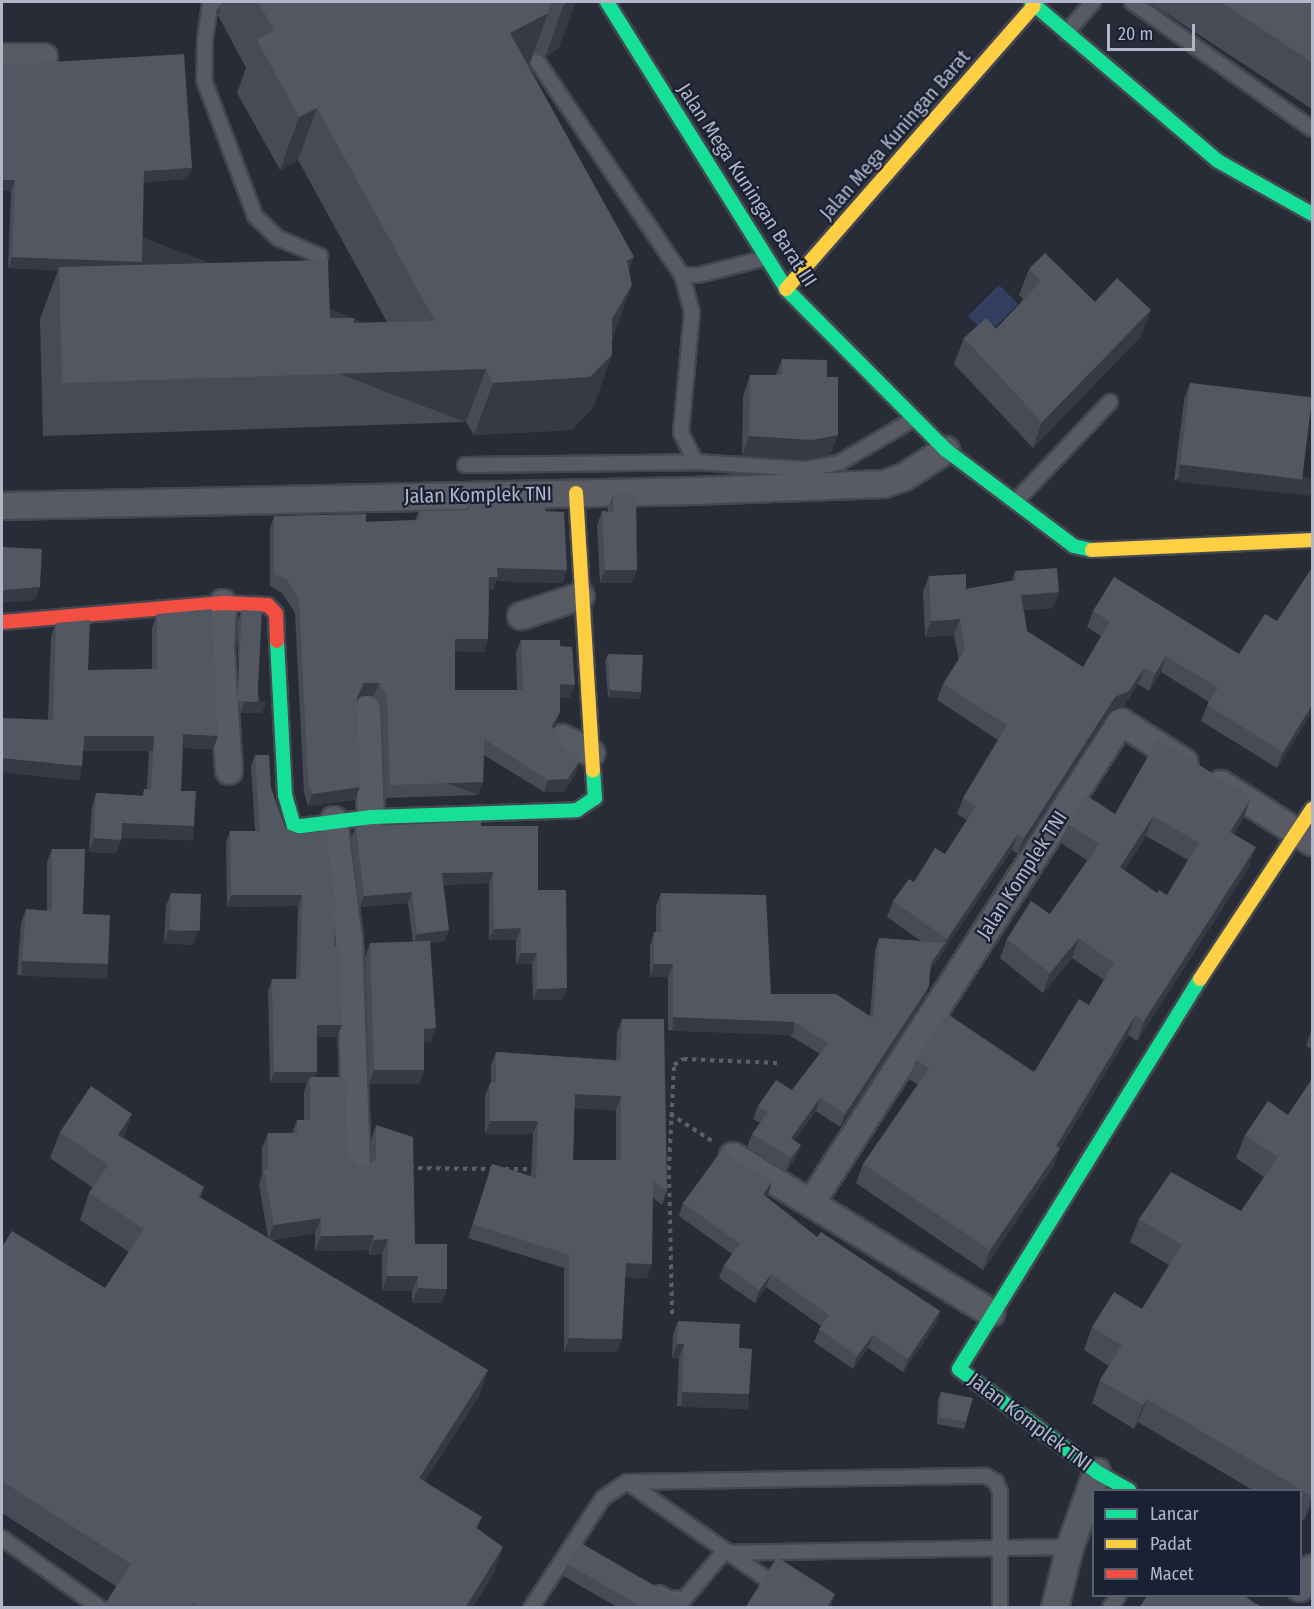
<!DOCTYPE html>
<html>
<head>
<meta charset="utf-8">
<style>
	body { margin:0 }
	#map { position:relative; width:1314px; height:1609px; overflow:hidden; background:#272c37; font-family:"Fira Sans Condensed",sans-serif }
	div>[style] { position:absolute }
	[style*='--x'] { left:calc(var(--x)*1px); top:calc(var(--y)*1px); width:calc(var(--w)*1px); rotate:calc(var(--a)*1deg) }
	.water>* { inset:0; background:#313e60; transform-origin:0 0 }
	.path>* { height:4px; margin-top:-2px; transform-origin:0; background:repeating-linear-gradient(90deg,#5b5f68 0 4.5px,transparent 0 9px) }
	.roads { filter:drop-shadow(2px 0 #444750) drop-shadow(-2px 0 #444750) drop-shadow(0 2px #444750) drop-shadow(0 -2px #444750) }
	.lane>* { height:14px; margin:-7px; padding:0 7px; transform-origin:7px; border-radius:7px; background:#585b64 }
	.street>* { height:26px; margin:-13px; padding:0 13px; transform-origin:13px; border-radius:13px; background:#585b64 }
	.fast>* { height:14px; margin:-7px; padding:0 7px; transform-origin:7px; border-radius:7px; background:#16e098 }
	.slow>* { height:14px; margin:-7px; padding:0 7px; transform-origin:7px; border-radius:7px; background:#ffcf43 }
	.jam>* { height:14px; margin:-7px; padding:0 7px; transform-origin:7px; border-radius:7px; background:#f24e42 }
	.wall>* { inset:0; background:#474b56 }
	.shaded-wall>* { inset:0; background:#353a44; transform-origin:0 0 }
	.building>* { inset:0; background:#525762; transform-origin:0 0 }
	span { translate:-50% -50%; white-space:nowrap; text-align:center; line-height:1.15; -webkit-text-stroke:4.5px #1a2132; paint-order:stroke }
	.street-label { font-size:20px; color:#b1b7c9 }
	.frame { position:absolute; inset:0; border:3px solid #b1b7c9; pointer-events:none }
	.legend { position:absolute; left:1092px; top:1489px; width:210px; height:108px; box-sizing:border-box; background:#1a2132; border:2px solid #565d6e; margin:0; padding:8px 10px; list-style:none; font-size:18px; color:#b1b7c9 }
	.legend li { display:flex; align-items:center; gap:12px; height:30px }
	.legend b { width:30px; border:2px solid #565d6e }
	.scale { position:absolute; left:1107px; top:24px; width:88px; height:27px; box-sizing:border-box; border:3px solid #b1b7c9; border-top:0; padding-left:8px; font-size:18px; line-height:21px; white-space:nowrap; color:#b1b7c9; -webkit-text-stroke:4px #1a2132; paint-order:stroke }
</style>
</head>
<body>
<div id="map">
	<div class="water">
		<div style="left:999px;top:285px;width:27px;height:44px;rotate:45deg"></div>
	</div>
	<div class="path">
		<div style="--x:670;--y:1114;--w:50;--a:32.7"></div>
		<div style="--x:409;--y:1168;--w:86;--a:0.7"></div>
		<div style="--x:505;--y:1169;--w:32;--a:0"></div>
		<div style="--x:672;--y:1314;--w:144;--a:-91.2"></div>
		<div style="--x:669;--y:1170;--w:105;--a:-87.3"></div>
		<div style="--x:674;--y:1065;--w:11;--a:-34"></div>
		<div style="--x:683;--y:1059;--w:94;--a:2.4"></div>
	</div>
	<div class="roads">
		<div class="lane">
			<div style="--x:214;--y:2;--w:4;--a:153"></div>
			<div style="--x:210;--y:4;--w:37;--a:98"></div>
			<div style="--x:205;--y:41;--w:39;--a:91"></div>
			<div style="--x:204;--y:80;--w:145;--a:69.4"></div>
			<div style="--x:255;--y:216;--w:32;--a:44"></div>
			<div style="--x:278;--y:238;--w:46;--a:23.2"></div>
			<div style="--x:1132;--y:2;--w:220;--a:35.2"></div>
			<div style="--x:1066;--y:33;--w:41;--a:-48.9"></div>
			<div style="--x:537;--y:61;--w:258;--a:55.9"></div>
			<div style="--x:682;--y:275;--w:17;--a:0"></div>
			<div style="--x:699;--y:275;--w:69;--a:-14.2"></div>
			<div style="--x:682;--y:275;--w:38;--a:75"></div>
			<div style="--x:692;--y:312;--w:121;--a:95.2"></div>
			<div style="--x:681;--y:433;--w:33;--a:63"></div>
			<div style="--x:465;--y:465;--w:231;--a:-0.7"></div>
			<div style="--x:696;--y:462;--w:109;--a:3.7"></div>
			<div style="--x:805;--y:469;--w:35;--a:-10"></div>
			<div style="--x:839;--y:463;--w:85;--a:-30.5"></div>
			<div style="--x:1015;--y:502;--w:138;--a:-46.5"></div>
			<div style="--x:627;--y:1482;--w:184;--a:34.8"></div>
			<div style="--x:2;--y:1538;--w:120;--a:35.5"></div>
			<div style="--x:659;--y:1593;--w:11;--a:27"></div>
			<div style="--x:669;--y:1598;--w:15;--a:4"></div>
			<div style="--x:684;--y:1599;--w:60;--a:-49.7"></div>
			<div style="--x:723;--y:1553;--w:347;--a:-1"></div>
			<div style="--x:531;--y:1608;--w:131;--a:-56.8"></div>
			<div style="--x:603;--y:1498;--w:29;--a:-34"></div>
			<div style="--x:627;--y:1482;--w:359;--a:-1"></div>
			<div style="--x:986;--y:1476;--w:12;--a:31"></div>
			<div style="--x:996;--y:1482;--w:11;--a:68"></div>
			<div style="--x:1000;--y:1492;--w:116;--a:90"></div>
			<div style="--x:1110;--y:1608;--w:14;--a:-56"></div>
		</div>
		<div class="street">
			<div style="--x:2;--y:57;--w:42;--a:0"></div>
			<div style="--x:2;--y:506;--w:692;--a:-1.24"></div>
			<div style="--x:694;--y:491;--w:190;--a:-2.1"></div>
			<div style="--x:884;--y:484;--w:21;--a:-19"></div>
			<div style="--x:904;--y:477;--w:50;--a:-32.7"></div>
			<div style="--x:223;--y:603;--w:47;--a:92.4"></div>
			<div style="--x:221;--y:650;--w:121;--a:86.2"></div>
			<div style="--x:521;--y:616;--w:63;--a:-18.4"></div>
			<div style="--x:367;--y:709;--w:108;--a:87.9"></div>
			<div style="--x:562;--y:738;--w:33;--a:27"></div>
			<div style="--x:1221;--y:784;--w:108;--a:32.5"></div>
			<div style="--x:334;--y:820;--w:119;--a:82.8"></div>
			<div style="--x:349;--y:938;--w:230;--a:88"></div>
			<div style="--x:733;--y:1156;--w:302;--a:31.3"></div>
			<div style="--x:811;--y:1203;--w:572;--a:-57.2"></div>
			<div style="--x:1121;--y:722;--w:75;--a:32.4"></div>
			<div style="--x:1300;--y:1588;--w:23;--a:-59"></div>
			<div style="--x:1055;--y:1608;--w:63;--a:-76.2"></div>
			<div style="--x:1070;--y:1547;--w:80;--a:-70.2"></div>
		</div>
		<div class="fast">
			<div style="--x:607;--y:2;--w:338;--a:58"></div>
			<div style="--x:786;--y:289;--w:227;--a:45.2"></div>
			<div style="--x:946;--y:450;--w:160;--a:36.9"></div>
			<div style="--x:1074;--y:546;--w:18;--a:13"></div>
			<div style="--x:1031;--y:2;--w:245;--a:40.4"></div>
			<div style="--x:1218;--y:161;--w:108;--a:29.4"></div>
			<div style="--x:277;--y:641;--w:154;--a:87"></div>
			<div style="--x:285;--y:795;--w:33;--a:74"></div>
			<div style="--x:294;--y:827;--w:78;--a:-7.4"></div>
			<div style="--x:371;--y:817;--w:206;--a:-1.9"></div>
			<div style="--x:577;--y:810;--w:22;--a:-34"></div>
			<div style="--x:595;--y:798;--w:28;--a:-94"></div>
			<div style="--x:1129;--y:1490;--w:37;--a:-151"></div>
			<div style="--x:1097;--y:1472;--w:172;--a:-143.3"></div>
			<div style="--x:959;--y:1369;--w:458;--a:-58.3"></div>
		</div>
		<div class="slow">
			<div style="--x:786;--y:289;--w:376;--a:-48.8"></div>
			<div style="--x:576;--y:493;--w:278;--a:86.5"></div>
			<div style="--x:1092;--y:550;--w:220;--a:-2.6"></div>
			<div style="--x:1200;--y:979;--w:204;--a:-56.6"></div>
		</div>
		<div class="jam">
			<div style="--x:2;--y:622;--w:222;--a:-4.9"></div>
			<div style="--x:223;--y:603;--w:45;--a:2.5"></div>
			<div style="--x:268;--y:605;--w:12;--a:48"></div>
			<div style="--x:276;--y:614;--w:27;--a:88"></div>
		</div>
	</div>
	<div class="wall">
		<div style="clip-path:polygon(223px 2px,576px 2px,558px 49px,545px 57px,533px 54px,529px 65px,528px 66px,629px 271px,613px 337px,593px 408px,571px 430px,474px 435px,466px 422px,43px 436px,40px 319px,58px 270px,8px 268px,11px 191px,2px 65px,187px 179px,143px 182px,140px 265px,330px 318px,354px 323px,387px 322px,298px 160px,280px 170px,237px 93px,246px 68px,218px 15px)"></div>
		<div style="clip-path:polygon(1149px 2px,1312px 2px,1312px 109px)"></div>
		<div style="clip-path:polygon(1029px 269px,1095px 302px,1141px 336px,1033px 448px,954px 364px,964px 338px,996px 329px,1024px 300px,1019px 295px)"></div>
		<div style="clip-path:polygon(782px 359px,827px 377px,838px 435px,830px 455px,804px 460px,742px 456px,743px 396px,750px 375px,776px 375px)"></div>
		<div style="clip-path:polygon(1190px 383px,1312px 397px,1174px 481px,1184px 400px)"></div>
		<div style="clip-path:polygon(613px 494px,632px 583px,600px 583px,597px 525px,602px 511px,608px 512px,608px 508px)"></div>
		<div style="clip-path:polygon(469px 502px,545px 511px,567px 570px,563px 583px,496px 581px,493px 590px,489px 590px,488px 639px,484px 652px,455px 651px,455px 690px,517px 690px,516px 652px,521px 640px,560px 646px,570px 698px,560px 697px,560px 712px,553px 729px,561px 746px,579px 762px,575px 775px,564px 792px,544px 792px,484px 755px,483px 782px,478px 795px,385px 798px,382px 708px,374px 696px,360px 696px,357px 701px,355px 800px,308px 806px,304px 792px,295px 613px,282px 593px,270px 586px,270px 529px,274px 516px,366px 522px,415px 520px,419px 511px,466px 510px)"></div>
		<div style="clip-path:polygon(1312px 568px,1312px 712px,1277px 768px,1201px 721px,1209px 702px,1161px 672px,1149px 691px,1138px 684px,1123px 707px,1109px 713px,1018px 854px,1012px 850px,930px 970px,925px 999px,840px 1127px,816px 1111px,794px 1140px,796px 1158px,786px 1171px,747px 1147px,752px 1134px,760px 1123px,753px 1119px,758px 1106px,792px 1090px,820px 1054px,789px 1035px,668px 1030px,668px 977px,650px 977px,650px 945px,654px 932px,656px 932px,656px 906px,661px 893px,771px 994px,870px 1016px,875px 951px,879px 938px,921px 941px,887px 917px,893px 901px,914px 882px,945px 854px,967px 820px,957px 814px,963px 798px,998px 740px,937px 700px,943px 684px,959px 660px,954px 635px,925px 637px,923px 592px,929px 576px,966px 589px,1012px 581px,1015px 571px,1059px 592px,1053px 608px,1024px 610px,1027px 631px,1083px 667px,1101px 636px,1087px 627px,1093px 611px,1239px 654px,1277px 621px)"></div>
		<div style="clip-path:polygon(242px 610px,262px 713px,240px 713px,237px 622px)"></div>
		<div style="clip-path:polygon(157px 614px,218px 736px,213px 749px,183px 748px,181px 791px,194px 826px,189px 840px,122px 837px,116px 853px,89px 852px,92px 807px,96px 793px,142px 796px,144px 789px,147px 789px,149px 750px,83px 750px,82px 766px,77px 780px,2px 772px,2px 718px,48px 720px,51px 637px,56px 623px,88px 670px,152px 669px,152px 628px)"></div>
		<div style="clip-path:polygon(608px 654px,641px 692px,638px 699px,608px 697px,605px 661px)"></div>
		<div style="clip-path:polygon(255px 755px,271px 788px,285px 828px,334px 946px,337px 1037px,317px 1037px,315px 1077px,347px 1154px,355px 1166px,364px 1168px,371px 1163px,371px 1140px,376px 1125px,415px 1244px,447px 1289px,441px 1303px,412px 1303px,412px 1291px,382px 1291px,382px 1254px,369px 1255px,369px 1250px,315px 1251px,315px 1233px,271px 1240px,488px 1370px,479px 1396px,424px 1482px,482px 1517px,477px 1528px,494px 1573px,472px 1608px,104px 1608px,117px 1587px,2px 1513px,2px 1247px,105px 1288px,129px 1252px,80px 1220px,89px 1193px,93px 1188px,50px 1158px,60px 1132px,124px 1138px,204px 1187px,200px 1198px,268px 1238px,259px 1185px,262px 1175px,262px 1148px,268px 1133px,292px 1133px,297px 1120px,304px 1120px,304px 1092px,307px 1083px,270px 1083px,268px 991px,272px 979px,296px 979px,298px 906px,227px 907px,226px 843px,230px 831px,255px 831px,251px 766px)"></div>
		<div style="clip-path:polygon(evenodd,1250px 800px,1243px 819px,1234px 834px,1249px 867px,1137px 1041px,1128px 1035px,1060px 1148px,1053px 1167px,983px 1270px,856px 1183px,863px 1164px,918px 1085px,909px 1079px,916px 1060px,1034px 1072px,1089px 1005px,1104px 980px,1072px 958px,1043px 993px,1000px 958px,1007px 939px,1050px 914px,1088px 861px,1061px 843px,1068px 824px,1250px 800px,1146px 836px,1188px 860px,1167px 895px,1157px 893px,1124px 870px,1146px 836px)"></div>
		<div style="clip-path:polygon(481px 826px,538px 890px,563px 1000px,533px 1000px,532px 964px,516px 964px,516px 940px,489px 940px,489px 883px,443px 885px,445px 941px,430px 943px,431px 1042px,424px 1042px,424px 1070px,419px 1084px,369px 1084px,365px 957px,370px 943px,413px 942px,408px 903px,360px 907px,351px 838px,356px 827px)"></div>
		<div style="clip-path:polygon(52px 849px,83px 914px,103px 978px,17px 975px,21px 923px,26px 909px,47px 911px,47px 862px)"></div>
		<div style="clip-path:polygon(171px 893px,193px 945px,164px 943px,166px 906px)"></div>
		<div style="clip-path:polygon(evenodd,622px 1019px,667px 1191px,662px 1205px,653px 1198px,647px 1278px,625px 1277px,617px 1352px,564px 1352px,564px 1268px,468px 1238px,492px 1164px,531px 1176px,533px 1134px,485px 1134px,485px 1096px,490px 1083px,491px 1083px,491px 1066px,496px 1052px,616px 1060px,617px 1032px,622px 1019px,574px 1108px,616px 1110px,616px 1160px,573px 1160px,574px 1108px)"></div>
		<div style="clip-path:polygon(1312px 1029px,1312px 1050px,1306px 1046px)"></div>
		<div style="clip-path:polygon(1312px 1079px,1312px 1505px,1304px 1520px,1300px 1518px,1300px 1491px,1254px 1491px,1138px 1422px,1134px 1429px,1092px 1403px,1100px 1380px,1109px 1366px,1084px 1350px,1092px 1327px,1142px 1309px,1169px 1265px,1130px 1242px,1139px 1219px,1241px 1211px,1264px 1177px,1236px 1158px,1245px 1135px,1288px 1115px)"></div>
		<div style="clip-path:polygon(730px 1156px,768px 1195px,766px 1197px,817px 1237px,940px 1311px,936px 1324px,903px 1372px,868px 1348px,853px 1369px,814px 1342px,821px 1326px,766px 1287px,755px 1303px,719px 1278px,724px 1265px,732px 1254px,679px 1216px,683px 1203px)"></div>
		<div style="clip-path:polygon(678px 1321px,739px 1348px,744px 1408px,677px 1406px,679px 1358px,672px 1358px,673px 1334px)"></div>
		<div style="clip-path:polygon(941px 1392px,966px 1422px,964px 1429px,937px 1424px,938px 1399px)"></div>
		<div style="clip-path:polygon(567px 1564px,691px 1608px,619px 1608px,563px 1576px)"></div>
	</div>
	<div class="shaded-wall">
		<div style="clip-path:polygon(569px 2px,576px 2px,558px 49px,545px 57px,564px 4px)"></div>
		<div style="clip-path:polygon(548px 13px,529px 65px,491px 86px,510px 33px)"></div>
		<div style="clip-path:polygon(317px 108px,298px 160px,280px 170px,299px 117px)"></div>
		<div style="clip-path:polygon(192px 168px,187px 179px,140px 182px,144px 171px)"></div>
		<div style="clip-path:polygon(2px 180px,15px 180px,11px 191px,2px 191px)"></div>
		<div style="clip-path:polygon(12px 257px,142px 262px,138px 273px,59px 267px,58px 270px,8px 268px)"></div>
		<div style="clip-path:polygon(634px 257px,615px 310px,627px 261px)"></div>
		<div style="clip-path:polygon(632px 285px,613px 337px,593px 371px,612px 319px)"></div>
		<div style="clip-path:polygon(1151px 310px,1141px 336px,1033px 448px,1042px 422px)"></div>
		<div style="clip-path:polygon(612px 355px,593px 408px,571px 430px,474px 435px,493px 383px)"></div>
		<div style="left:486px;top:369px;width:57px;height:424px;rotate:111deg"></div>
		<div style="clip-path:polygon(838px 435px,830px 455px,804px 460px,742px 456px,749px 436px)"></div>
		<div style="left:1180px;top:464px;width:133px;height:18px;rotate:6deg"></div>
		<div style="clip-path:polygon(497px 568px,567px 570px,563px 583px,496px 581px,493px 590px,484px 590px,489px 577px)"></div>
		<div style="clip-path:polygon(605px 570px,637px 570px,632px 583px,600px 583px)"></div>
		<div style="clip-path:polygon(40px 587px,35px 600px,2px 603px,2px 592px,5px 590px)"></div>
		<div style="clip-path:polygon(1059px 592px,1053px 608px,1015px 611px,1021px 595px)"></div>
		<div style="clip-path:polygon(960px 619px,954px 635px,925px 637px,931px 621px)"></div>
		<div style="clip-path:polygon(455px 639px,488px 639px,484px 652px,451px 651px)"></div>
		<div style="clip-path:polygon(1166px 656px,1161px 672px,1149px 691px,1155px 674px)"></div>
		<div style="clip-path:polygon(1144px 668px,1138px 684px,1123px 707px,1109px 713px,1018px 854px,1024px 838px,1115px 697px)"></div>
		<div style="clip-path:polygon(364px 683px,379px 683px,374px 696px,360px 696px,352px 710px,357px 697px)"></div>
		<div style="clip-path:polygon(560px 684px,575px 685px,570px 698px,555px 697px)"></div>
		<div style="left:610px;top:690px;width:31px;height:7px;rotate:4deg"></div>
		<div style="clip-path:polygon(245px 701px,267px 701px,262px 713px,240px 713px)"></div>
		<div style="clip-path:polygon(1312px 705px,1312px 712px,1277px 768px,1283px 752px)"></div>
		<div style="clip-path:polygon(560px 712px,556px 725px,547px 739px,552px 726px)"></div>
		<div style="clip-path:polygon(183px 734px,218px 736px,213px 749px,178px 748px)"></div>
		<div style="left:84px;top:736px;width:70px;height:15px"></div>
		<div style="left:2px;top:758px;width:80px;height:14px;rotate:6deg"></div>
		<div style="clip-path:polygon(579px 762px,575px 775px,564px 792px,544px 792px,548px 780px)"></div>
		<div style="left:483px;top:782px;width:14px;height:93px;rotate:111deg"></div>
		<div style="clip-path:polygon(360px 787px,355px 800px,308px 806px,312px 794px)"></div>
		<div style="clip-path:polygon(1250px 800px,1243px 819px,1223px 852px,1230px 832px)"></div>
		<div style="clip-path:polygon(1153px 816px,1146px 836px,1113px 887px,1120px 867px)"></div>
		<div style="left:122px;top:823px;width:72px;height:15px;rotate:2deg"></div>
		<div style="clip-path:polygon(1018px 834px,1012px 850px,941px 955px,947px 939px)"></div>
		<div style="clip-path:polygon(94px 838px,121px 840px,116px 853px,89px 852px)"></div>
		<div style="clip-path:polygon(1256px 847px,1249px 867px,1137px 1041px,1144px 1021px)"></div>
		<div style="clip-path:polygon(493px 872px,489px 883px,438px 885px,442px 873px)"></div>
		<div style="clip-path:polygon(412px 892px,408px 903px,360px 907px,364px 896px)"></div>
		<div style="clip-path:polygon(231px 895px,302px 895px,298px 906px,227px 907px)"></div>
		<div style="clip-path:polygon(521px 928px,516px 940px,489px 940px,494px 929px)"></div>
		<div style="clip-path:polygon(169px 930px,198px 932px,193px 945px,164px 943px)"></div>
		<div style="clip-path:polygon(449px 930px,445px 941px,413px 945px,417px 934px)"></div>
		<div style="clip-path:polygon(1079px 938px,1072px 958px,1043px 993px,1050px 973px)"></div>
		<div style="clip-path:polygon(945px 943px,941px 956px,926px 976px,931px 963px)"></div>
		<div style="clip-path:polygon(521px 953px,537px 953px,532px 964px,516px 964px)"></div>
		<div style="left:22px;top:961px;width:86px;height:15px;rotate:2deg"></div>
		<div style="clip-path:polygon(654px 964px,673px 964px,668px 977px,650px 977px)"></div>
		<div style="clip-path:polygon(929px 986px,925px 999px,840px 1127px,845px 1114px)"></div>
		<div style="clip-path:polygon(567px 988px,563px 1000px,533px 1000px,537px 989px)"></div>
		<div style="clip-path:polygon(1135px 1016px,1128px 1035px,1057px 1152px,1060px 1148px,1053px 1167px,983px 1270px,990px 1250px,1056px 1146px)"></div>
		<div style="left:673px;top:1017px;width:121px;height:14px;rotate:2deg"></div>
		<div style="clip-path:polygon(317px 1025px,342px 1025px,337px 1037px,313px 1037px)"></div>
		<div style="clip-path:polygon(436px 1028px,431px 1042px,419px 1043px,424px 1029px)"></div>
		<div style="clip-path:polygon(374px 1070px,424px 1070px,419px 1084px,369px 1084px)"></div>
		<div style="clip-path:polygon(274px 1072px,317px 1072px,313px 1083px,310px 1077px,307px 1083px,270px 1083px)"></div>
		<div style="clip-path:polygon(575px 1094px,621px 1096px,616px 1110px,570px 1108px)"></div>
		<div style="clip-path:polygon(820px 1098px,816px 1111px,787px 1151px,791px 1138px)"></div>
		<div style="clip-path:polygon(132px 1114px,123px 1140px,118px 1135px)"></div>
		<div style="clip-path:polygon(490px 1121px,538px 1121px,533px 1134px,485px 1134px)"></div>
		<div style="clip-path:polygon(801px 1145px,796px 1158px,786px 1171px,791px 1158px)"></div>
		<div style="clip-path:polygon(772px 1182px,768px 1195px,758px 1207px,763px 1194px)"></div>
		<div style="clip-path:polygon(321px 1218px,315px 1233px,268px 1240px,274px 1225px)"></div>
		<div style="clip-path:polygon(374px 1235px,369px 1250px,315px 1251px,321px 1236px)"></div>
		<div style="clip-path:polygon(388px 1239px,382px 1254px,369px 1255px,374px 1240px)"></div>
		<div style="clip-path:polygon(626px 1263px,652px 1264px,647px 1278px,621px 1277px)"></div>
		<div style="clip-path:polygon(771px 1274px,766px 1287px,755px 1303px,759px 1290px)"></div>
		<div style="clip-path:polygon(387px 1276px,418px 1276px,412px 1291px,382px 1291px)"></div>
		<div style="clip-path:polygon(418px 1288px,447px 1289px,441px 1303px,412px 1303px)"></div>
		<div style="clip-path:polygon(940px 1311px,936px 1324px,903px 1372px,908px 1359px)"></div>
		<div style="clip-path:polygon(873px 1335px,868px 1348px,853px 1369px,857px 1356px)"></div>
		<div style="clip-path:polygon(569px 1338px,622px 1339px,617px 1352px,564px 1352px)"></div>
		<div style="clip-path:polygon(677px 1344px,684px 1344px,679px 1358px,672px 1358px)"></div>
		<div style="clip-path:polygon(488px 1370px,479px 1396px,409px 1505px,419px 1478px)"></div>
		<div style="left:682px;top:1392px;width:67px;height:15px;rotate:2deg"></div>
		<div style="clip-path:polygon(1147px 1399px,1138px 1422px,1134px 1429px,1143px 1405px)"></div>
		<div style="clip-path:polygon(1312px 1496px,1312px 1505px,1304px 1520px)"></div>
		<div style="clip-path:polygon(503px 1547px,494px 1573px,472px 1608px,465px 1608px)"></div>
		<div style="clip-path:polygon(835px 1594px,831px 1608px,827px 1608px)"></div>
	</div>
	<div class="building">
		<div style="clip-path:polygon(258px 2px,551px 2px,548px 13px,510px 33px,634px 257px,627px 261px,632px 285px,612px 319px,612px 355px,590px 377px,493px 383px,486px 369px,62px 383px,59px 267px,328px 260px,330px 318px,354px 318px,354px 323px,435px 321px,317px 108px,299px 117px,257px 40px,274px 30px)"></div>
		<div style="clip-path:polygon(555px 2px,569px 2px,564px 4px)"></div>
		<div style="clip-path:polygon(1221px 2px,1312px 2px,1312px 62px)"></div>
		<div style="clip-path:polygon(184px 54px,192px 168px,144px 171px,142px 262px,12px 257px,15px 180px,2px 180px,2px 65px)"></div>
		<div style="clip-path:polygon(1045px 253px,1095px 302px,1117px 278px,1151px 310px,1042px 422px,964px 338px,986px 318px,996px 329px,1041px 281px,1029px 269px)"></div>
		<div style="clip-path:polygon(782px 359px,827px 360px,827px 377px,838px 377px,838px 435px,812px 440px,749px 436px,750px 375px,782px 375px)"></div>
		<div style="left:1190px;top:383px;width:123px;height:82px;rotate:7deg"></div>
		<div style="clip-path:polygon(613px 494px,636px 494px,637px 570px,605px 570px,602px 511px,613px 512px)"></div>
		<div style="clip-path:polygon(513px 501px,545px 501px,545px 511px,564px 512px,567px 570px,497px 568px,498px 577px,489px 577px,488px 639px,455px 639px,455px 690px,523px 690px,521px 640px,560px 640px,560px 646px,572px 647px,575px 685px,560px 684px,560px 712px,552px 726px,561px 746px,579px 757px,579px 762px,568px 779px,548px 780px,484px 739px,483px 782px,390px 785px,387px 695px,379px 683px,364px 683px,357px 697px,360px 787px,312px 794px,308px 779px,299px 600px,287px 580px,274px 574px,274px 516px,366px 514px,366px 522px,419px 520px,419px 511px,469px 510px,469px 502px)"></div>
		<div style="clip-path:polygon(2px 547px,42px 549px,40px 587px,5px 590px,2px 592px)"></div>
		<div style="clip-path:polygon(1057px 568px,1059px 592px,1021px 595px,1027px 631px,1083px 667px,1110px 622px,1093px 611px,1114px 577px,1239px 654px,1265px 614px,1277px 621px,1312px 568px,1312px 705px,1283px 752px,1207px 705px,1218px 688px,1166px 656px,1155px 674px,1144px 668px,1129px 691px,1115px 697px,1024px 838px,1018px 834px,947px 939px,893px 901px,909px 879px,914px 882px,935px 848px,945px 854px,976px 806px,963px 798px,1007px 725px,943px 684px,965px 649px,960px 619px,931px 621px,929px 576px,966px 574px,966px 589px,1016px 580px,1015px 571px)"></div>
		<div style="clip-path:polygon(212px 609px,218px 736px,183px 734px,181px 791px,196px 791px,194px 826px,122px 823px,121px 840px,94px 838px,96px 793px,144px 796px,144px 789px,151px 790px,154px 736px,84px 736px,82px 766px,2px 758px,2px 718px,53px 720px,56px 623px,90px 620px,88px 670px,157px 669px,157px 614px)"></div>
		<div style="left:242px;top:610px;width:20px;height:91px;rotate:3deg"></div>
		<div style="clip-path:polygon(608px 654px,643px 655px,641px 692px,610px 690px)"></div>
		<div style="clip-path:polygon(evenodd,1158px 739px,1247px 795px,1250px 800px,1230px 832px,1256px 847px,1144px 1021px,1135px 1016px,1056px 1146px,1060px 1148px,990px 1250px,863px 1164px,929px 1068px,916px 1060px,946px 1013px,1034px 1072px,1079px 999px,1089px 1005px,1114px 963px,1079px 938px,1050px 973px,1007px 939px,1031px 901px,1050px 914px,1099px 844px,1068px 824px,1086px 795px,1115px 814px,1158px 739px,1153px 816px,1199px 843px,1167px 895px,1159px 890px,1157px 893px,1120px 867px,1153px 816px)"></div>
		<div style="clip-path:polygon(255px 755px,269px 755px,271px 788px,285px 828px,300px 834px,326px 831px,335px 898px,334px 946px,339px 946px,342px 1025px,317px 1025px,317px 1072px,274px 1072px,272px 979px,300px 979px,302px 895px,231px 895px,230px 831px,260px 831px)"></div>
		<div style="clip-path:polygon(481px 821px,481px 826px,538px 826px,538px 890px,566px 890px,567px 988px,537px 989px,537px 953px,521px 953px,521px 928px,494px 929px,493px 872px,442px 873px,449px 930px,417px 934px,412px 892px,364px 896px,356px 827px)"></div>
		<div style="clip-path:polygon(52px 849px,85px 849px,83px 914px,110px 915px,108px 964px,22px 961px,26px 909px,52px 911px)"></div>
		<div style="left:171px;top:893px;width:30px;height:37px;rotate:2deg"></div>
		<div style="clip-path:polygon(661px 893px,766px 895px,771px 994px,836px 994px,873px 1018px,879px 938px,945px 943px,931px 963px,929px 986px,845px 1114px,820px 1098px,791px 1138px,801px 1145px,791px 1158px,752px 1134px,768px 1112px,758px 1106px,776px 1080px,792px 1090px,828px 1043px,794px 1022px,673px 1017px,673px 964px,654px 964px,654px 932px,661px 932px)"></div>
		<div style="clip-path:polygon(430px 941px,436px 1028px,424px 1029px,424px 1070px,374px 1070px,370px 943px)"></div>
		<div style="clip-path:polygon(evenodd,622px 1019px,664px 1019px,667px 1191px,653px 1181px,652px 1264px,626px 1263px,622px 1339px,569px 1338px,569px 1255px,473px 1224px,492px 1164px,536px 1178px,538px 1121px,490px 1121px,490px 1083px,496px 1082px,496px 1052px,620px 1061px,622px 1019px,575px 1094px,621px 1096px,621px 1160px,573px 1160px,575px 1094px)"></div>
		<div style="clip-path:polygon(310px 1077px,345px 1077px,347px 1154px,355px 1166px,364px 1168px,376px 1160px,376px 1125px,413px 1137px,415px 1244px,447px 1244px,447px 1289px,418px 1288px,418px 1276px,387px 1276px,388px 1239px,374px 1240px,374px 1235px,321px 1236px,321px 1218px,274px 1225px,264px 1170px,268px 1169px,268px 1133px,297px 1133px,297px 1120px,310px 1120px)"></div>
		<div style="clip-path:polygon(1312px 1079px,1312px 1496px,1147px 1399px,1143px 1405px,1100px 1380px,1122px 1345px,1092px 1327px,1114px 1292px,1142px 1309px,1182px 1245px,1139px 1219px,1171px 1172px,1241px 1211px,1278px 1157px,1245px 1135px,1268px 1101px,1288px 1115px)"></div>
		<div style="clip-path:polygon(91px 1086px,132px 1114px,118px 1135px,204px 1187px,198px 1196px,488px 1370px,419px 1478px,482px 1517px,475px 1527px,503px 1547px,465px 1608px,200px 1608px,193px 1603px,190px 1608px,110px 1608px,105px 1604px,131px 1564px,2px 1481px,2px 1247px,12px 1231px,105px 1288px,144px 1229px,89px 1193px,108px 1165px,60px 1132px)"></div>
		<div style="clip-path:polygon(724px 1147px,730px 1156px,772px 1182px,763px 1194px,817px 1237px,821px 1232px,940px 1311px,908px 1359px,873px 1335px,857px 1356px,819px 1329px,829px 1315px,771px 1274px,759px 1290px,724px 1265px,740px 1244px,683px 1203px)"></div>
		<div style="clip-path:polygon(678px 1321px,740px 1324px,739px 1348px,752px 1349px,749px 1394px,682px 1392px,684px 1344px,677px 1344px)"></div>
		<div style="clip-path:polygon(941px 1392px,973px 1398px,966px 1422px,939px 1417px)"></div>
		<div style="clip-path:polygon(581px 1543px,691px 1607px,691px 1608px,644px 1608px,567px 1564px)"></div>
		<div style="clip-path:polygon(777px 1557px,835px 1594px,827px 1608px,745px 1608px)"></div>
		<div style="clip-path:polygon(1147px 1596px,1244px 1596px,1263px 1608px,1139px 1608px)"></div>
	</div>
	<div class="street-label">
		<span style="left:895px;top:135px;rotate:-49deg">Jalan Mega Kuningan Barat</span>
		<span style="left:747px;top:185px;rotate:57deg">Jalan Mega Kuningan Barat III</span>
		<span style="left:478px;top:495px;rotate:-1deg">Jalan Komplek TNI</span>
		<span style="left:1022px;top:875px;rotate:-57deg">Jalan Komplek TNI</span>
		<span style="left:1030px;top:1422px;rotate:37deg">Jalan Komplek TNI</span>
	</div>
	<div class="frame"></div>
	<ul class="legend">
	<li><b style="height:8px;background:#16e098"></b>Lancar</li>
	<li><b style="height:8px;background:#ffcf43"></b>Padat</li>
	<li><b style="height:8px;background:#f24e42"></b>Macet</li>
	</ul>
	<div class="scale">20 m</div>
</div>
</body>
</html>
